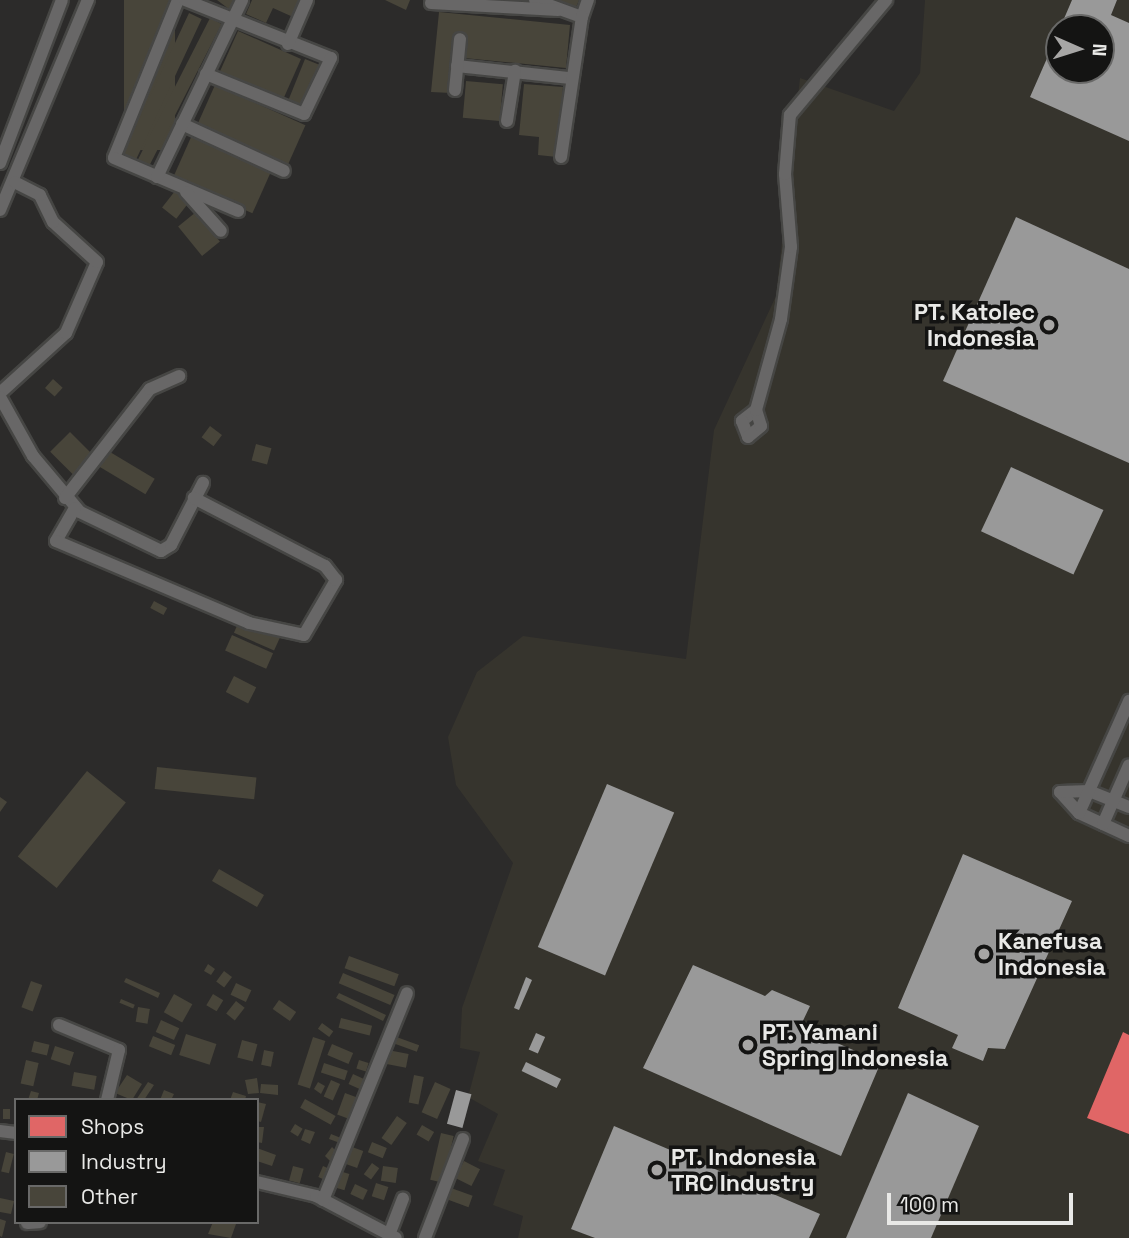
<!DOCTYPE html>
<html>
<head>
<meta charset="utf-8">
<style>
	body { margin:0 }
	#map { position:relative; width:1129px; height:1238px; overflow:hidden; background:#2c2b2a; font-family:"Space Grotesk",sans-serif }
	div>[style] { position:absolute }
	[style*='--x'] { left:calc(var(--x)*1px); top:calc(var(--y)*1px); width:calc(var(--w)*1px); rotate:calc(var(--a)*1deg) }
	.built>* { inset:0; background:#36342d }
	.shops>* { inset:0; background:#e06666 }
	.industry>* { inset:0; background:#999; transform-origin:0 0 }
	.building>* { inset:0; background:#48453a; transform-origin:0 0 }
	.roads { filter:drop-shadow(2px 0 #464644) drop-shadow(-2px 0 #464644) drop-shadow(0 2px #464644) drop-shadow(0 -2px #464644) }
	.minor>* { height:12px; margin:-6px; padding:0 6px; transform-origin:6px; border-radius:6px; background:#686767 }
	.dots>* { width:19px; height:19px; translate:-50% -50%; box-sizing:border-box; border:4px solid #141413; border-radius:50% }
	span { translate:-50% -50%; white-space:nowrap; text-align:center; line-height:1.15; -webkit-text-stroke:7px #141413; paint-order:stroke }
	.poi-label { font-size:23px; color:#e9e9e7; font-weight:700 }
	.right { translate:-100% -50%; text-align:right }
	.left { translate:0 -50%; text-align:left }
	.legend { position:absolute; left:14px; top:1098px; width:245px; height:126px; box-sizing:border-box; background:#141413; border:2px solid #696968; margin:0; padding:9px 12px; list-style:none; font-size:21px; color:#e9e9e7 }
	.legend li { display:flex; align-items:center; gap:14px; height:35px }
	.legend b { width:35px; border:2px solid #696968 }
	.north { position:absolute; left:1045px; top:14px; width:70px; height:70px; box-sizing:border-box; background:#141413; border:2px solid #696968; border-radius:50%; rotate:93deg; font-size:19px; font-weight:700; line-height:28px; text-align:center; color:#e9e9e7 }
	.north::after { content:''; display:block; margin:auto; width:24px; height:32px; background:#a7a6a5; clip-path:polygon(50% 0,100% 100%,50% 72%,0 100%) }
	.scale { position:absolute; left:887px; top:1193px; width:186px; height:32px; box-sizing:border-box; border:4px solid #e9e9e7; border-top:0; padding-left:9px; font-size:21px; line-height:24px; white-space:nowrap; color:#e9e9e7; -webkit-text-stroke:5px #141413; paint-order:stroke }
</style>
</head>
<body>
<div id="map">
	<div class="built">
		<div style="clip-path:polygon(evenodd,925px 0,1129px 0,1129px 1238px,518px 1238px,523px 1216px,493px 1205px,505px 1170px,478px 1161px,498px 1114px,468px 1097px,480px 1052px,460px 1048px,462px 1008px,513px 863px,456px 785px,448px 737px,477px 672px,523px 636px,686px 659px,714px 430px,776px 296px,800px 78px,894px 111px,920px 73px,925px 0,1059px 28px,1101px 28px,1101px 70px,1059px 70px,1059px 28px)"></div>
	</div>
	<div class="shops">
		<div style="clip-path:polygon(1123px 1032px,1129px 1035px,1129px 1134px,1087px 1118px)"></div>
	</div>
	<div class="industry">
		<div style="clip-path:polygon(1072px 0,1117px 0,1111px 15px,1129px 23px,1129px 141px,1030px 97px,1059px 31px,1059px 70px,1101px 70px,1101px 28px,1060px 28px)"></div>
		<div style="clip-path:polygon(1016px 217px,1129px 269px,1129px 463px,943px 381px)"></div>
		<div style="left:1011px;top:467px;width:102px;height:71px;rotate:25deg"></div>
		<div style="left:607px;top:784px;width:73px;height:177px;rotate:23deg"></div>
		<div style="clip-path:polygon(963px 854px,1072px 901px,1005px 1049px,988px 1048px,983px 1061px,952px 1048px,958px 1035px,898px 1008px)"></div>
		<div style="clip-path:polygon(693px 965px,765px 996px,772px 990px,810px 1006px,800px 1027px,881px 1062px,841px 1156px,643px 1068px)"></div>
		<div style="clip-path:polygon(526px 977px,532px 980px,519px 1010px,514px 1008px)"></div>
		<div style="left:536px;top:1033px;width:10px;height:18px;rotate:24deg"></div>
		<div style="left:526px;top:1062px;width:39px;height:10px;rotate:26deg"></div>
		<div style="left:456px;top:1090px;width:16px;height:35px;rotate:15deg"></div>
		<div style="clip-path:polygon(908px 1093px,979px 1126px,931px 1238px,846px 1238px)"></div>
		<div style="clip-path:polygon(614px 1126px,820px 1214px,809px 1238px,595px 1238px,571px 1229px)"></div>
	</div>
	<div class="building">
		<div style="left:124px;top:0;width:51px;height:150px"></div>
		<div style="clip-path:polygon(217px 0,240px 0,234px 13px)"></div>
		<div style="clip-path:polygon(252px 0,301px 0,293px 17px,273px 8px,266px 23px,246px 14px)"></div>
		<div style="clip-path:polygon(385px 0,410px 0,406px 10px)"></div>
		<div style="clip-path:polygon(551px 0,579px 0,575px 10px)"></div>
		<div style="clip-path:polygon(439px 12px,570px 25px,566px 68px,464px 58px,451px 93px,431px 92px)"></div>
		<div style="left:189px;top:13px;width:14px;height:158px;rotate:25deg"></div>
		<div style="left:210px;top:18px;width:13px;height:159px;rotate:27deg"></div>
		<div style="left:238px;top:31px;width:69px;height:45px;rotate:24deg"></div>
		<div style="left:305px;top:59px;width:16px;height:48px;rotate:22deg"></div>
		<div style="left:466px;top:81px;width:37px;height:37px;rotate:5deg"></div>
		<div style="clip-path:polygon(524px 84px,563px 87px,557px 157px,538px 155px,539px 137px,519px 135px)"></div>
		<div style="left:215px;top:85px;width:99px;height:45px;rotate:24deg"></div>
		<div style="left:192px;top:135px;width:87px;height:47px;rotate:24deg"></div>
		<div style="left:175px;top:191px;width:18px;height:21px;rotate:38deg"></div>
		<div style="left:196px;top:212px;width:38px;height:23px;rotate:51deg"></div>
		<div style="left:53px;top:379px;width:13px;height:12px;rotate:42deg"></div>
		<div style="left:210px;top:426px;width:15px;height:14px;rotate:37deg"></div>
		<div style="left:70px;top:432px;width:34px;height:28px;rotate:45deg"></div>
		<div style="left:256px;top:444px;width:16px;height:17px;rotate:15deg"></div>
		<div style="left:105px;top:449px;width:58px;height:18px;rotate:31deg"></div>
		<div style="left:154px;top:601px;width:15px;height:8px;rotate:28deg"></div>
		<div style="left:240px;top:619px;width:44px;height:15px;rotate:24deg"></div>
		<div style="left:232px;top:635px;width:45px;height:17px;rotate:24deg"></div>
		<div style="left:234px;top:676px;width:25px;height:18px;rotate:27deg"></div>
		<div style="left:157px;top:767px;width:100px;height:22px;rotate:6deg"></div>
		<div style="left:87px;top:771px;width:50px;height:110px;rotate:39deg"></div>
		<div style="clip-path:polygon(0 797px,7px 802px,0 812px)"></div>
		<div style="left:219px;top:869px;width:52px;height:14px;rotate:30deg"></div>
		<div style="left:349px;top:956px;width:53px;height:13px;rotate:20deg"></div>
		<div style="clip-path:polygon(208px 964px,215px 969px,211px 975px,204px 971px)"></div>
		<div style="left:224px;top:971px;width:10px;height:13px;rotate:37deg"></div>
		<div style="left:343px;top:973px;width:56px;height:11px;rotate:23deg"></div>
		<div style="clip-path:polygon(126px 978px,160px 993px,158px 998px,124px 982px)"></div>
		<div style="left:31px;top:981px;width:12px;height:28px;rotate:20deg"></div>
		<div style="left:236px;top:983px;width:17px;height:13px;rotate:25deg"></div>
		<div style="clip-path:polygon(339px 993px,386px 1015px,383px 1021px,336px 998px)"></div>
		<div style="left:174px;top:994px;width:21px;height:21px;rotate:29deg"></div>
		<div style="left:213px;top:994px;width:12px;height:13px;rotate:31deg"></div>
		<div style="left:121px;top:999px;width:15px;height:4px;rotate:23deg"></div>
		<div style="left:279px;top:1000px;width:21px;height:11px;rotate:35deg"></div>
		<div style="left:236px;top:1001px;width:11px;height:16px;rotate:38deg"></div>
		<div style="left:138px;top:1007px;width:12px;height:15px;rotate:9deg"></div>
		<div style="left:341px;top:1018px;width:32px;height:10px;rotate:14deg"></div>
		<div style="left:161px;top:1020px;width:20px;height:13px;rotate:24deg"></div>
		<div style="left:322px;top:1023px;width:14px;height:7px;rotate:36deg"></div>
		<div style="left:186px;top:1034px;width:32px;height:22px;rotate:18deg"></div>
		<div style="left:391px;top:1035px;width:30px;height:7px;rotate:20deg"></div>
		<div style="left:153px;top:1036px;width:24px;height:11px;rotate:22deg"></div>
		<div style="left:313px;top:1037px;width:13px;height:50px;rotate:18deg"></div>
		<div style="left:242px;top:1040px;width:16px;height:18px;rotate:15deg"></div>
		<div style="left:34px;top:1041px;width:16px;height:11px;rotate:14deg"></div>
		<div style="left:332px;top:1044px;width:23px;height:12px;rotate:23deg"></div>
		<div style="left:55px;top:1046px;width:20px;height:14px;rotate:18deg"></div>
		<div style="left:264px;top:1050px;width:10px;height:15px;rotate:11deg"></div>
		<div style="left:388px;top:1050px;width:21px;height:14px;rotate:11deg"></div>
		<div style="left:26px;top:1060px;width:13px;height:24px;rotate:13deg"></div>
		<div style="left:359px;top:1060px;width:10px;height:9px;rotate:17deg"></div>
		<div style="left:324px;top:1063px;width:25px;height:10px;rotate:18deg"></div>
		<div style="left:74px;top:1072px;width:23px;height:14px;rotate:10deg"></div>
		<div style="left:353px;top:1074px;width:12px;height:11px;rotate:24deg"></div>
		<div style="clip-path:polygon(127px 1075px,142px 1084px,132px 1100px,115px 1093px)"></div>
		<div style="left:414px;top:1075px;width:10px;height:28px;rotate:11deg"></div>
		<div style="clip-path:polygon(257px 1078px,259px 1093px,248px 1094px,245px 1080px)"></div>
		<div style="left:331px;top:1080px;width:10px;height:18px;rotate:24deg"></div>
		<div style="clip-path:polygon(148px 1082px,154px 1085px,144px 1100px,136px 1100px)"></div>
		<div style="clip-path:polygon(318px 1082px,325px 1086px,321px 1094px,314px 1089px)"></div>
		<div style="left:435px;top:1082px;width:17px;height:33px;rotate:24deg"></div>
		<div style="clip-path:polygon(261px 1084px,278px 1085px,278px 1095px,260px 1093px)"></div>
		<div style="clip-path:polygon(164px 1090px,174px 1094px,171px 1100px,160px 1100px)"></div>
		<div style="clip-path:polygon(31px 1091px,39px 1093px,37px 1100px,28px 1100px)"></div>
		<div style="clip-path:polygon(233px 1092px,246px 1096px,245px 1100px,230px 1100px)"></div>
		<div style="left:345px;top:1093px;width:15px;height:23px;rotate:20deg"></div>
		<div style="left:305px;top:1099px;width:35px;height:10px;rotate:29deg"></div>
		<div style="clip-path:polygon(257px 1102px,266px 1104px,261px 1122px,257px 1121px)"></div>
		<div style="left:3px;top:1109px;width:7px;height:10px"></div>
		<div style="left:397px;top:1116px;width:12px;height:27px;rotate:35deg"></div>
		<div style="left:295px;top:1124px;width:9px;height:9px;rotate:32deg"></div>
		<div style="left:422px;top:1125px;width:14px;height:11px;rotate:30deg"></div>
		<div style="clip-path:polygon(257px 1127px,264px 1127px,262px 1143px,257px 1142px)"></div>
		<div style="clip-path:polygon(305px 1129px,315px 1132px,310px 1144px,301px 1140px)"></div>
		<div style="left:441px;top:1133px;width:13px;height:48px;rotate:13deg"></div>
		<div style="clip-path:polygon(331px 1134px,341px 1138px,340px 1143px,329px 1139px)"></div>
		<div style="left:372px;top:1142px;width:16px;height:11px;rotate:22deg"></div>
		<div style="clip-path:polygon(332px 1147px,339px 1154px,331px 1162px,325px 1156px)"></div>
		<div style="left:352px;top:1147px;width:12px;height:18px;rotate:20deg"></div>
		<div style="clip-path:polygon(257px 1148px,276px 1155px,272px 1166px,257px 1161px)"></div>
		<div style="left:6px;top:1152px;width:8px;height:20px;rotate:14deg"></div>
		<div style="left:464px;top:1161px;width:18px;height:19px;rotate:27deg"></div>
		<div style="left:372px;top:1163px;width:9px;height:14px;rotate:36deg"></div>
		<div style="left:293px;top:1166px;width:11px;height:15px;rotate:15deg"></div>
		<div style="left:323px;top:1166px;width:8px;height:12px;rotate:23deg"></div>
		<div style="left:383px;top:1166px;width:15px;height:15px;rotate:8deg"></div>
		<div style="left:336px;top:1170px;width:14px;height:17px;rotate:17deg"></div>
		<div style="left:376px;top:1183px;width:13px;height:14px;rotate:18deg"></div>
		<div style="left:355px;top:1184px;width:14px;height:11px;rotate:25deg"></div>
		<div style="left:451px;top:1188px;width:23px;height:12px;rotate:20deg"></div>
		<div style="clip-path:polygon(0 1198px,14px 1201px,11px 1214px,0 1212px)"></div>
		<div style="clip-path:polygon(0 1219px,6px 1221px,2px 1237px,0 1236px)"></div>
		<div style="clip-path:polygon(213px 1222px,236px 1224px,231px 1238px,208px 1234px)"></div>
	</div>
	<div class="roads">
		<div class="minor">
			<div style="--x:178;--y:0;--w:170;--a:112.1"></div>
			<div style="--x:114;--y:158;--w:135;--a:23.1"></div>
			<div style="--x:185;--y:0;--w:157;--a:21.7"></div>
			<div style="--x:331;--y:58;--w:62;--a:115.7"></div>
			<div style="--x:304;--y:114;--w:106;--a:-157.8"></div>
			<div style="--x:535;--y:0;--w:50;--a:19.9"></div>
			<div style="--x:582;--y:17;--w:18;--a:-71"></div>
			<div style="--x:431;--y:3;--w:127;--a:3.2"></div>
			<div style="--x:288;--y:44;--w:48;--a:-66.6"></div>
			<div style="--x:457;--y:66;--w:114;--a:6.1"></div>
			<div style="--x:455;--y:90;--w:51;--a:-84.4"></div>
			<div style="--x:507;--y:121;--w:51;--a:-80.9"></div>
			<div style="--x:182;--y:124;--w:112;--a:24.7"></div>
			<div style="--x:561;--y:157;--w:142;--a:-81.5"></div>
			<div style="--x:0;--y:163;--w:174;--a:-69.2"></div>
			<div style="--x:157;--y:177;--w:196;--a:-64.3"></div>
			<div style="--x:186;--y:192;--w:52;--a:48.1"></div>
			<div style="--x:0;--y:210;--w:228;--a:-67.3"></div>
			<div style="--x:0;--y:393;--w:89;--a:-42.3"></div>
			<div style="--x:66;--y:333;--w:77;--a:-66.4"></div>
			<div style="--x:97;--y:262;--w:59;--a:-137.7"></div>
			<div style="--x:53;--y:222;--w:30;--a:-116"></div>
			<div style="--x:40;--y:195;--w:28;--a:-153"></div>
			<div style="--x:0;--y:397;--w:68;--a:60.8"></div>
			<div style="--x:33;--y:456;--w:73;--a:50"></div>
			<div style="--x:80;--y:512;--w:90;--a:25.7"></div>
			<div style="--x:161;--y:551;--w:12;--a:-31"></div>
			<div style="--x:171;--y:545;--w:70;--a:-62.7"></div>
			<div style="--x:756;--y:410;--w:18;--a:142"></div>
			<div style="--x:742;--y:421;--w:17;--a:69"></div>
			<div style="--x:748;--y:437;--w:17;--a:-40"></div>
			<div style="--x:761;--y:426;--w:17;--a:-107"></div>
			<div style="--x:756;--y:410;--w:94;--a:-74.6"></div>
			<div style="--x:781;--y:319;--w:73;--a:-82.1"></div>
			<div style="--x:791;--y:247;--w:73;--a:-94.7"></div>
			<div style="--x:785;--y:174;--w:59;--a:-85.2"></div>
			<div style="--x:790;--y:115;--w:150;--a:-50.1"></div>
			<div style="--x:65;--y:498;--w:138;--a:-52.1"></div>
			<div style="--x:150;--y:389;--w:32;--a:-24"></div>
			<div style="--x:75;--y:508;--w:38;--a:120"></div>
			<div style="--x:56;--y:541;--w:210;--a:23"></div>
			<div style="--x:249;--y:623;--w:56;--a:12.3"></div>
			<div style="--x:304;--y:635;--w:64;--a:-59.8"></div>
			<div style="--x:336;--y:580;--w:18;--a:-128"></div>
			<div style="--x:325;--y:566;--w:148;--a:-152.6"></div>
			<div style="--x:1060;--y:792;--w:28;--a:48"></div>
			<div style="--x:1079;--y:813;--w:55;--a:24.7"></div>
			<div style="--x:1060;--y:792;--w:29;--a:-2"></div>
			<div style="--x:1089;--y:791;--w:43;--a:21.8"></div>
			<div style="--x:1079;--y:813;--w:123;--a:-65.9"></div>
			<div style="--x:1103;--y:824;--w:64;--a:-66.2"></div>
			<div style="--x:59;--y:1025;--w:65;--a:22.6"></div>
			<div style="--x:119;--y:1050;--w:51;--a:103.5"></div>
			<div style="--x:0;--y:1131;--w:16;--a:7"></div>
			<div style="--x:257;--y:1182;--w:61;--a:13.3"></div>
			<div style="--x:316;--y:1196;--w:90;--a:27.7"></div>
			<div style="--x:323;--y:1200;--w:223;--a:-67.9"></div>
			<div style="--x:27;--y:1223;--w:13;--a:-4"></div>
			<div style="--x:389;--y:1235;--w:39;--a:-69"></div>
			<div style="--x:425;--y:1238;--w:106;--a:-69"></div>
		</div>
	</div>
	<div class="dots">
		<div style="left:1049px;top:325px;background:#a7a6a5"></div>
		<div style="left:984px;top:954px;background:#a7a6a5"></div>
		<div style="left:748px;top:1045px;background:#a7a6a5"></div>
		<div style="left:657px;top:1170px;background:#a7a6a5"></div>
	</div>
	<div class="poi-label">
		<span class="right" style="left:1035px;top:325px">PT. Katolec<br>Indonesia</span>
		<span class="left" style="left:998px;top:954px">Kanefusa<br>Indonesia</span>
		<span class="left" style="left:762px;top:1045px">PT. Yamani<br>Spring Indonesia</span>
		<span class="left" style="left:671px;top:1170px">PT. Indonesia<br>TRC Industry</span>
	</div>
	<ul class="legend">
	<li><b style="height:19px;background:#e06666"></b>Shops</li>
	<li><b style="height:19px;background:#999"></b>Industry</li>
	<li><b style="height:19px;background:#48453a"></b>Other</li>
	</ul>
	<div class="north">N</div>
	<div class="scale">100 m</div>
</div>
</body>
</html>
